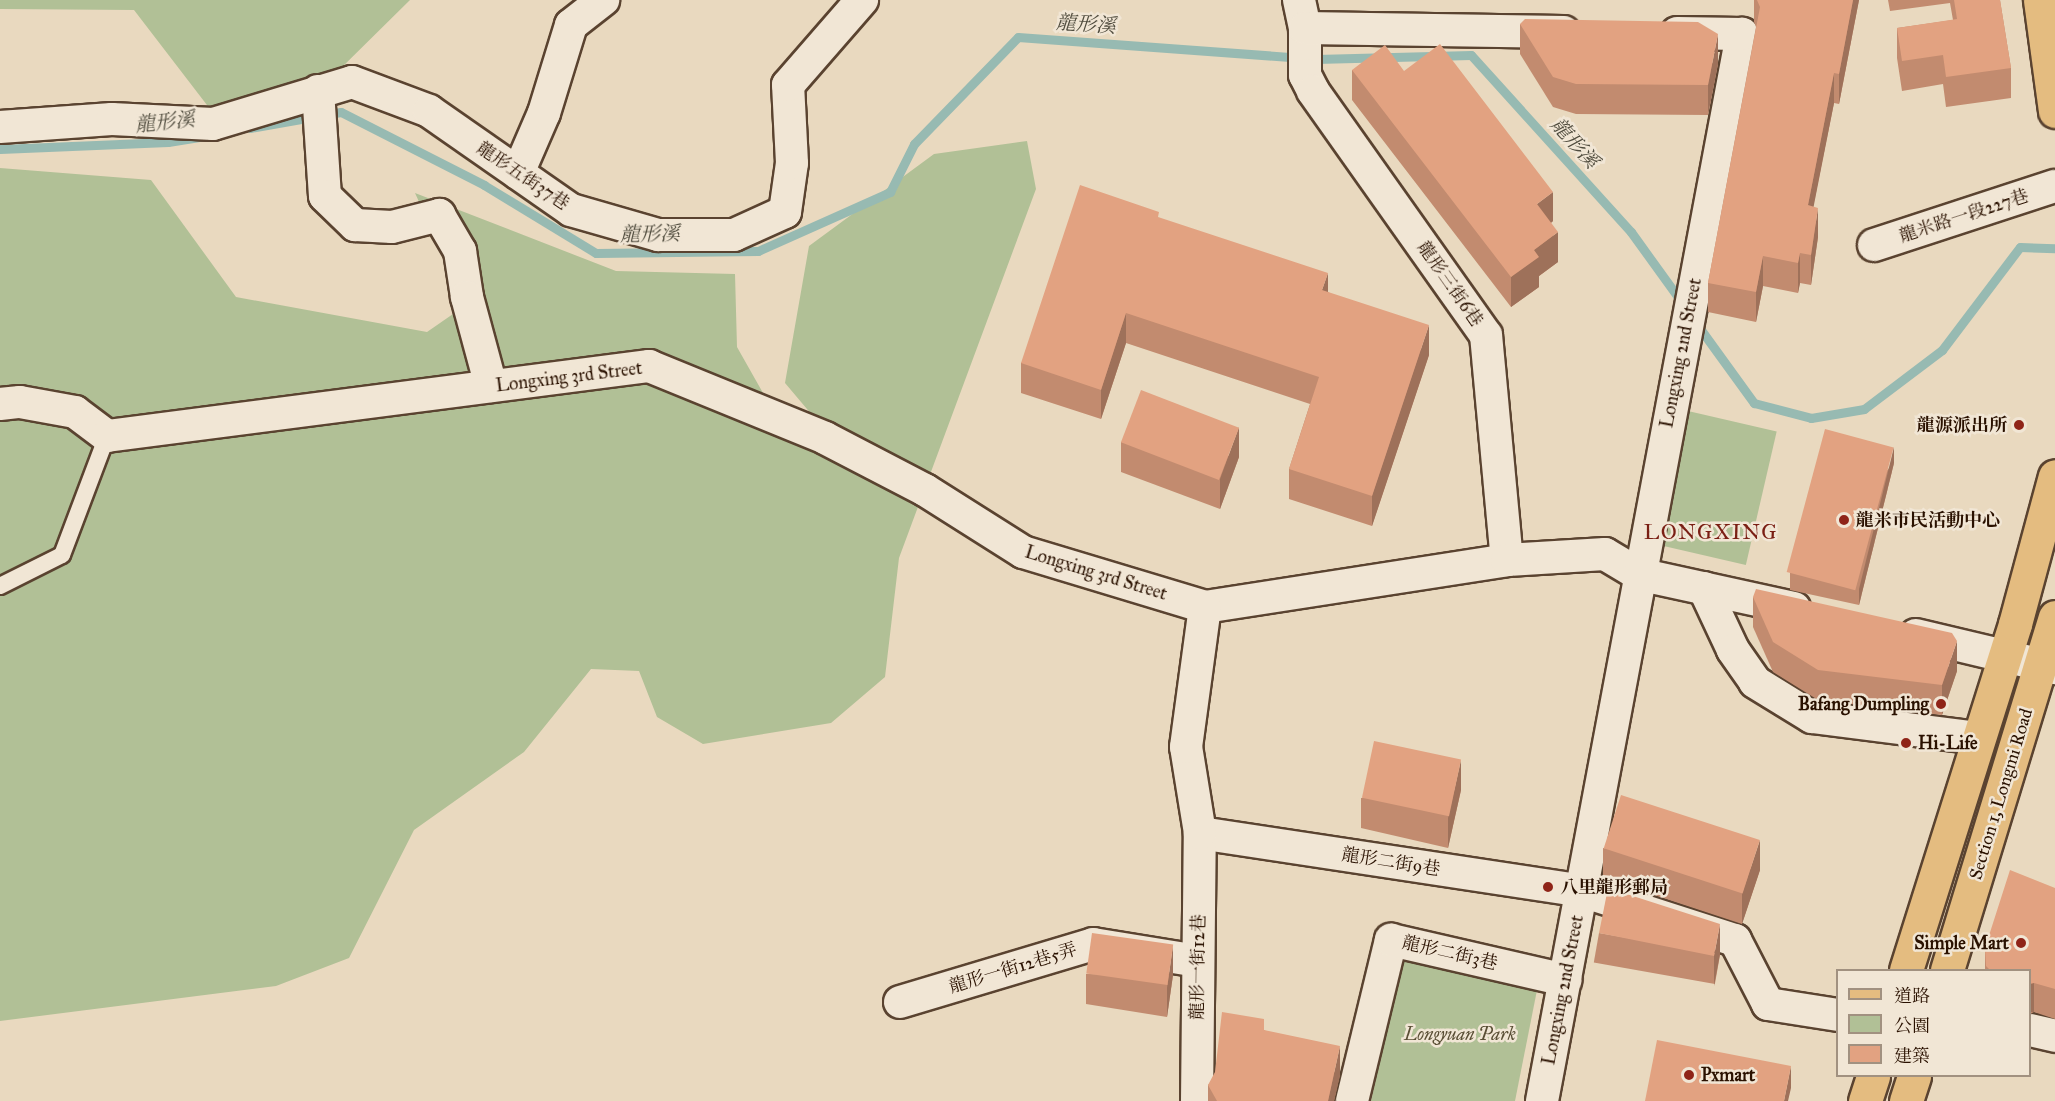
<!DOCTYPE html>
<html>
<head>
<meta charset="utf-8">
<style>
	body { margin:0 }
	#map { position:relative; width:2055px; height:1101px; overflow:hidden; background:#e9d9bf; font-family:"IM FELL Great Primer","Noto Serif TC",serif }
	div>[style] { position:absolute }
	[style*='--x'] { left:calc(var(--x)*1px); top:calc(var(--y)*1px); width:calc(var(--w)*1px); rotate:calc(var(--a)*1deg) }
	.green>* { inset:0; background:#b1c096; transform-origin:0 0 }
	.stream>* { height:9px; margin:-4.5px; padding:0 4.5px; transform-origin:4.5px; border-radius:4.5px; background:#97bab2 }
	.roads { filter:drop-shadow(2px 0 #5a4330) drop-shadow(-2px 0 #5a4330) drop-shadow(0 2px #5a4330) drop-shadow(0 -2px #5a4330) }
	.service>* { height:16px; margin:-8px; padding:0 8px; transform-origin:8px; border-radius:8px; background:#f1e6d5 }
	.minor>* { height:32px; margin:-16px; padding:0 16px; transform-origin:16px; border-radius:16px; background:#f1e6d5 }
	.primary>* { height:33px; margin:-16.5px; padding:0 16.5px; transform-origin:16.5px; border-radius:16.5px; background:#e4bc80 }
	.wall>* { inset:0; background:#c28b6f; transform-origin:0 0 }
	.shaded-wall>* { inset:0; background:#9e715a; transform-origin:0 0 }
	.building>* { inset:0; background:#e2a281; transform-origin:0 0 }
	.dots>* { width:16px; height:16px; translate:-50% -50%; box-sizing:border-box; border:3px solid #f1e6d5; border-radius:50% }
	span { translate:-50% -50%; white-space:nowrap; text-align:center; line-height:1.15; -webkit-text-stroke:5px #f1e6d5; paint-order:stroke }
	.street-label { font-size:18px; color:#2a1100 }
	.poi-label { font-size:18px; color:#2a1100; font-weight:700 }
	.right { translate:-100% -50%; text-align:right }
	.left { translate:0 -50%; text-align:left }
	.park-label { font-size:18px; color:#594e34; font-style:italic }
	.water-label { font-size:20px; color:#504c3e; font-style:italic }
	.quarter-label { font-size:21px; color:#7a1f14; letter-spacing:1.5px }
	.legend { position:absolute; left:1836px; top:969px; width:195px; height:108px; box-sizing:border-box; background:#f1e6d5; border:2px solid #a19180; margin:0; padding:8px 10px; list-style:none; font-size:18px; color:#2a1100 }
	.legend li { display:flex; align-items:center; gap:12px; height:30px }
	.legend b { width:30px; border:2px solid #a19180 }
</style>
</head>
<body>
<div id="map">
	<div class="green">
		<div style="clip-path:polygon(0 0,410px 0,332px 77px,210px 109px,134px 10px,0 9px)"></div>
		<div style="clip-path:polygon(1027px 141px,1036px 189px,899px 558px,885px 677px,831px 723px,703px 744px,657px 717px,639px 671px,591px 669px,524px 752px,414px 830px,349px 958px,276px 986px,0 1021px,0 168px,151px 180px,236px 297px,427px 332px,466px 305px,415px 193px,616px 271px,735px 274px,737px 347px,789px 439px,845px 454px,785px 383px,809px 246px,934px 154px)"></div>
		<div style="left:1688px;top:411px;width:91px;height:137px;rotate:13deg"></div>
		<div style="clip-path:polygon(1403px 956px,1539px 980px,1515px 1101px,1371px 1101px)"></div>
	</div>
	<div class="stream">
		<div style="--x:250;--y:128;--w:92;--a:-10"></div>
		<div style="--x:341;--y:112;--w:161;--a:27"></div>
		<div style="--x:484;--y:185;--w:131;--a:31.3"></div>
		<div style="--x:596;--y:253;--w:162;--a:-0.7"></div>
		<div style="--x:758;--y:251;--w:145;--a:-24.1"></div>
		<div style="--x:890;--y:192;--w:54;--a:-63.4"></div>
		<div style="--x:914;--y:144;--w:149;--a:-45.8"></div>
		<div style="--x:1018;--y:37;--w:299;--a:4.2"></div>
		<div style="--x:1316;--y:59;--w:155;--a:-1.5"></div>
		<div style="--x:1471;--y:55;--w:239;--a:47.9"></div>
		<div style="--x:1631;--y:232;--w:89;--a:54.2"></div>
		<div style="--x:0;--y:149;--w:168;--a:-2.4"></div>
		<div style="--x:168;--y:142;--w:33;--a:-9"></div>
		<div style="--x:1696;--y:323;--w:99;--a:54.1"></div>
		<div style="--x:1754;--y:403;--w:59;--a:14.7"></div>
		<div style="--x:1811;--y:418;--w:54;--a:-9.6"></div>
		<div style="--x:1864;--y:409;--w:98;--a:-37.1"></div>
		<div style="--x:1942;--y:350;--w:129;--a:-52.9"></div>
		<div style="--x:2020;--y:247;--w:35;--a:2"></div>
	</div>
	<div class="roads">
		<div class="service">
			<div style="--x:0;--y:586;--w:69;--a:-26.6"></div>
			<div style="--x:62;--y:555;--w:127;--a:-69.3"></div>
		</div>
		<div class="minor">
			<div style="--x:1299;--y:0;--w:29;--a:78"></div>
			<div style="--x:1305;--y:28;--w:47;--a:90"></div>
			<div style="--x:1305;--y:75;--w:18;--a:63"></div>
			<div style="--x:1313;--y:91;--w:299;--a:54.7"></div>
			<div style="--x:1486;--y:335;--w:226;--a:84.7"></div>
			<div style="--x:1305;--y:28;--w:259;--a:0.9"></div>
			<div style="--x:318;--y:91;--w:105;--a:86.2"></div>
			<div style="--x:325;--y:196;--w:42;--a:44"></div>
			<div style="--x:355;--y:225;--w:37;--a:3"></div>
			<div style="--x:392;--y:227;--w:49;--a:-14.3"></div>
			<div style="--x:439;--y:215;--w:42;--a:59.7"></div>
			<div style="--x:460;--y:251;--w:47;--a:81.3"></div>
			<div style="--x:467;--y:297;--w:92;--a:74.9"></div>
			<div style="--x:0;--y:127;--w:112;--a:-4.1"></div>
			<div style="--x:112;--y:119;--w:101;--a:2.8"></div>
			<div style="--x:213;--y:124;--w:145;--a:-16.8"></div>
			<div style="--x:352;--y:82;--w:82;--a:20.6"></div>
			<div style="--x:429;--y:111;--w:173;--a:34.9"></div>
			<div style="--x:571;--y:210;--w:91;--a:16"></div>
			<div style="--x:658;--y:235;--w:76;--a:0"></div>
			<div style="--x:734;--y:235;--w:56;--a:-24.3"></div>
			<div style="--x:785;--y:212;--w:49;--a:-81.9"></div>
			<div style="--x:792;--y:163;--w:78;--a:-92.9"></div>
			<div style="--x:788;--y:85;--w:113;--a:-49"></div>
			<div style="--x:518;--y:173;--w:65;--a:-66.6"></div>
			<div style="--x:544;--y:113;--w:92;--a:-72.9"></div>
			<div style="--x:571;--y:25;--w:41;--a:-38"></div>
			<div style="--x:1874;--y:245;--w:190;--a:-18.1"></div>
			<div style="--x:0;--y:404;--w:20;--a:-6"></div>
			<div style="--x:20;--y:402;--w:56;--a:10.3"></div>
			<div style="--x:75;--y:412;--w:40;--a:37"></div>
			<div style="--x:107;--y:436;--w:547;--a:-7.36"></div>
			<div style="--x:649;--y:366;--w:190;--a:22.2"></div>
			<div style="--x:825;--y:438;--w:113;--a:27.5"></div>
			<div style="--x:925;--y:490;--w:116;--a:32.3"></div>
			<div style="--x:1023;--y:552;--w:190;--a:16.8"></div>
			<div style="--x:1205;--y:607;--w:306;--a:-8.8"></div>
			<div style="--x:1507;--y:560;--w:98;--a:-3.5"></div>
			<div style="--x:1605;--y:554;--w:39;--a:31"></div>
			<div style="--x:1638;--y:574;--w:160;--a:12.3"></div>
			<div style="--x:1704;--y:588;--w:68;--a:64.9"></div>
			<div style="--x:1733;--y:650;--w:39;--a:55"></div>
			<div style="--x:1755;--y:682;--w:67;--a:31.6"></div>
			<div style="--x:1812;--y:717;--w:168;--a:7.2"></div>
			<div style="--x:1916;--y:635;--w:143;--a:13.4"></div>
			<div style="--x:1200;--y:833;--w:386;--a:8.6"></div>
			<div style="--x:1582;--y:891;--w:161;--a:17.8"></div>
			<div style="--x:1735;--y:940;--w:72;--a:62.7"></div>
			<div style="--x:1768;--y:1004;--w:71;--a:8.9"></div>
			<div style="--x:900;--y:1002;--w:202;--a:-16.7"></div>
			<div style="--x:1093;--y:944;--w:106;--a:9.2"></div>
			<div style="--x:2030;--y:1030;--w:26;--a:13"></div>
			<div style="--x:1197;--y:1101;--w:268;--a:-89.4"></div>
			<div style="--x:1200;--y:833;--w:87;--a:-99.2"></div>
			<div style="--x:1186;--y:747;--w:141;--a:-82.3"></div>
			<div style="--x:1352;--y:1101;--w:166;--a:-76.4"></div>
			<div style="--x:1391;--y:940;--w:179;--a:12.9"></div>
			<div style="--x:1542;--y:1101;--w:1086;--a:-79.38"></div>
			<div style="--x:1742;--y:34;--w:65;--a:-179.1"></div>
		</div>
		<div class="primary">
			<div style="--x:2040;--y:0;--w:112;--a:82.3"></div>
			<div style="--x:1906;--y:970;--w:363;--a:-72.5"></div>
			<div style="--x:2015;--y:624;--w:153;--a:-74.9"></div>
			<div style="--x:1947;--y:970;--w:369;--a:-73"></div>
			<div style="--x:1865;--y:1101;--w:26;--a:-72"></div>
			<div style="--x:1906;--y:1101;--w:26;--a:-72"></div>
		</div>
	</div>
	<div class="wall">
		<div style="clip-path:polygon(1754px 0,1859px 0,1839px 104px,1834px 103px,1813px 207px,1818px 237px,1811px 285px,1800px 283px,1798px 293px,1763px 286px,1756px 322px,1708px 312px,1708px 283px,1756px 27px,1754px 22px)"></div>
		<div style="clip-path:polygon(1888px 0,2000px 0,2011px 68px,2011px 98px,1946px 107px,1943px 84px,1902px 91px,1897px 58px,1897px 28px,1953px 20px,1950px 3px,1890px 11px)"></div>
		<div style="clip-path:polygon(1520px 24px,1718px 64px,1708px 115px,1576px 114px,1553px 107px,1520px 54px)"></div>
		<div style="clip-path:polygon(1352px 70px,1404px 71px,1553px 221px,1551px 223px,1558px 262px,1539px 276px,1539px 287px,1511px 307px,1352px 100px)"></div>
		<div style="clip-path:polygon(1159px 218px,1328px 292px,1429px 355px,1372px 526px,1289px 499px,1289px 469px,1310px 404px,1126px 343px,1101px 419px,1021px 393px,1021px 363px)"></div>
		<div style="clip-path:polygon(1121px 442px,1239px 457px,1220px 509px,1121px 472px)"></div>
		<div style="clip-path:polygon(1894px 463px,1859px 605px,1790px 590px,1790px 573px)"></div>
		<div style="clip-path:polygon(1753px 597px,1957px 671px,1942px 715px,1818px 700px,1773px 672px,1753px 627px)"></div>
		<div style="clip-path:polygon(1461px 790px,1448px 848px,1361px 828px,1361px 798px)"></div>
		<div style="clip-path:polygon(1603px 848px,1760px 870px,1742px 924px,1603px 878px)"></div>
		<div style="clip-path:polygon(2055px 888px,2055px 1019px,2034px 1012px,2030px 1014px,2030px 970px,1985px 970px,1985px 948px)"></div>
		<div style="left:1599px;top:933px;width:123px;height:30px;rotate:10deg"></div>
		<div style="clip-path:polygon(1086px 974px,1173px 975px,1167px 1017px,1086px 1004px)"></div>
		<div style="clip-path:polygon(1264px 1030px,1340px 1075px,1334px 1101px,1208px 1101px,1208px 1085px)"></div>
	</div>
	<div class="shaded-wall">
		<div style="clip-path:polygon(1853px 0,1859px 0,1839px 104px,1839px 74px)"></div>
		<div style="clip-path:polygon(1718px 34px,1718px 64px,1708px 115px,1708px 85px)"></div>
		<div style="clip-path:polygon(1834px 73px,1834px 103px,1808px 235px,1808px 205px)"></div>
		<div style="clip-path:polygon(1553px 192px,1553px 221px,1537px 234px,1537px 204px)"></div>
		<div style="clip-path:polygon(1818px 208px,1818px 237px,1811px 285px,1811px 255px)"></div>
		<div style="clip-path:polygon(1558px 232px,1558px 262px,1539px 276px,1539px 287px,1511px 307px,1511px 277px,1534px 250px)"></div>
		<div style="clip-path:polygon(1800px 253px,1800px 283px,1798px 293px,1798px 263px)"></div>
		<div style="clip-path:polygon(1763px 256px,1763px 286px,1756px 322px,1756px 292px)"></div>
		<div style="clip-path:polygon(1328px 273px,1328px 303px,1322px 290px)"></div>
		<div style="clip-path:polygon(1126px 313px,1126px 343px,1101px 419px,1101px 390px)"></div>
		<div style="clip-path:polygon(1429px 325px,1429px 355px,1372px 526px,1372px 496px)"></div>
		<div style="clip-path:polygon(1239px 427px,1239px 457px,1220px 509px,1220px 479px)"></div>
		<div style="clip-path:polygon(1894px 447px,1894px 463px,1859px 605px,1859px 589px)"></div>
		<div style="clip-path:polygon(1957px 641px,1957px 671px,1942px 715px,1942px 685px)"></div>
		<div style="clip-path:polygon(1461px 760px,1461px 790px,1448px 848px,1448px 818px)"></div>
		<div style="clip-path:polygon(1760px 840px,1760px 870px,1742px 924px,1742px 894px)"></div>
		<div style="clip-path:polygon(1720px 924px,1720px 954px,1714px 986px,1714px 956px)"></div>
		<div style="clip-path:polygon(1173px 945px,1173px 975px,1167px 1017px,1167px 988px)"></div>
		<div style="left:2034px;top:983px;width:29px;height:4px;rotate:90deg"></div>
		<div style="clip-path:polygon(1340px 1046px,1340px 1075px,1334px 1101px,1328px 1101px)"></div>
		<div style="clip-path:polygon(1791px 1066px,1791px 1088px,1788px 1101px,1784px 1101px)"></div>
	</div>
	<div class="building">
		<div style="clip-path:polygon(1757px 0,1853px 0,1839px 74px,1834px 73px,1808px 205px,1818px 208px,1811px 255px,1800px 253px,1798px 263px,1763px 256px,1756px 292px,1708px 283px,1760px 7px)"></div>
		<div style="clip-path:polygon(1954px 0,2000px 0,2011px 68px,1946px 77px,1943px 55px,1902px 61px,1897px 28px,1957px 19px)"></div>
		<div style="clip-path:polygon(1525px 19px,1698px 22px,1718px 34px,1708px 85px,1576px 84px,1553px 77px,1520px 24px)"></div>
		<div style="clip-path:polygon(1440px 44px,1553px 192px,1537px 204px,1558px 232px,1534px 250px,1539px 257px,1511px 277px,1352px 70px,1385px 45px,1404px 71px)"></div>
		<div style="clip-path:polygon(1080px 185px,1159px 212px,1158px 217px,1328px 273px,1322px 290px,1429px 325px,1372px 496px,1289px 469px,1319px 377px,1126px 313px,1101px 390px,1021px 363px)"></div>
		<div style="left:1141px;top:390px;width:105px;height:56px;rotate:21deg"></div>
		<div style="left:1825px;top:429px;width:71px;height:148px;rotate:15deg"></div>
		<div style="clip-path:polygon(1756px 589px,1952px 633px,1957px 641px,1942px 685px,1818px 670px,1773px 642px,1753px 597px)"></div>
		<div style="left:1374px;top:741px;width:89px;height:58px;rotate:12deg"></div>
		<div style="left:1621px;top:795px;width:146px;height:56px;rotate:18deg"></div>
		<div style="clip-path:polygon(2010px 870px,2055px 888px,2055px 989px,2034px 983px,2030px 984px,2030px 970px,1990px 970px,1986px 966px,1985px 948px)"></div>
		<div style="clip-path:polygon(1608px 888px,1720px 924px,1714px 956px,1599px 933px)"></div>
		<div style="left:1092px;top:933px;width:82px;height:41px;rotate:8deg"></div>
		<div style="clip-path:polygon(1222px 1012px,1264px 1019px,1264px 1030px,1340px 1046px,1328px 1101px,1217px 1101px,1208px 1085px,1215px 1072px)"></div>
		<div style="clip-path:polygon(1657px 1040px,1791px 1066px,1784px 1101px,1645px 1101px)"></div>
	</div>
	<div class="dots">
		<div style="left:2019px;top:425px;background:#8f2418"></div>
		<div style="left:1844px;top:520px;background:#8f2418"></div>
		<div style="left:1941px;top:704px;background:#8f2418"></div>
		<div style="left:1906px;top:743px;background:#8f2418"></div>
		<div style="left:1548px;top:887px;background:#8f2418"></div>
		<div style="left:2021px;top:943px;background:#8f2418"></div>
		<div style="left:1689px;top:1075px;background:#8f2418"></div>
	</div>
	<div class="street-label">
		<span style="left:523px;top:176px;rotate:34deg">龍形五街37巷</span>
		<span style="left:1964px;top:216px;rotate:-18deg">龍米路一段227巷</span>
		<span style="left:1450px;top:284px;rotate:55deg">龍形三街6巷</span>
		<span style="left:1681px;top:353px;rotate:-79deg">Longxing 2nd Street</span>
		<span style="left:569px;top:377px;rotate:-7deg">Longxing 3rd Street</span>
		<span style="left:1096px;top:573px;rotate:17deg">Longxing 3rd Street</span>
		<span style="left:2001px;top:794px;rotate:-73deg">Section 1, Longmi Road</span>
		<span style="left:1391px;top:862px;rotate:9deg">龍形二街9巷</span>
		<span style="left:1450px;top:953px;rotate:13deg">龍形二街3巷</span>
		<span style="left:1198px;top:967px;rotate:-89deg">龍形一街12巷</span>
		<span style="left:1013px;top:968px;rotate:-17deg">龍形一街12巷5弄</span>
		<span style="left:1563px;top:990px;rotate:-79deg">Longxing 2nd Street</span>
	</div>
	<div class="poi-label">
		<span class="right" style="left:2007px;top:425px">龍源派出所</span>
		<span class="left" style="left:1856px;top:520px">龍米市民活動中心</span>
		<span class="right" style="left:1929px;top:704px">Bafang Dumpling</span>
		<span class="left" style="left:1918px;top:743px">Hi-Life</span>
		<span class="left" style="left:1560px;top:887px">八里龍形郵局</span>
		<span class="right" style="left:2009px;top:943px">Simple Mart</span>
		<span class="left" style="left:1701px;top:1075px">Pxmart</span>
	</div>
	<div class="park-label">
		<span style="left:1460px;top:1034px">Longyuan Park</span>
	</div>
	<div class="water-label">
		<span style="left:1086px;top:24px;rotate:4deg">龍形溪</span>
		<span style="left:165px;top:122px;rotate:-6deg">龍形溪</span>
		<span style="left:1575px;top:143px;rotate:48deg">龍形溪</span>
		<span style="left:650px;top:234px;rotate:-1deg">龍形溪</span>
	</div>
	<div class="quarter-label">
		<span style="left:1711px;top:532px">LONGXING</span>
	</div>
	<ul class="legend">
	<li><b style="height:8px;background:#e4bc80"></b>道路</li>
	<li><b style="height:16px;background:#b1c096"></b>公園</li>
	<li><b style="height:16px;background:#e2a281"></b>建築</li>
	</ul>
</div>
</body>
</html>
